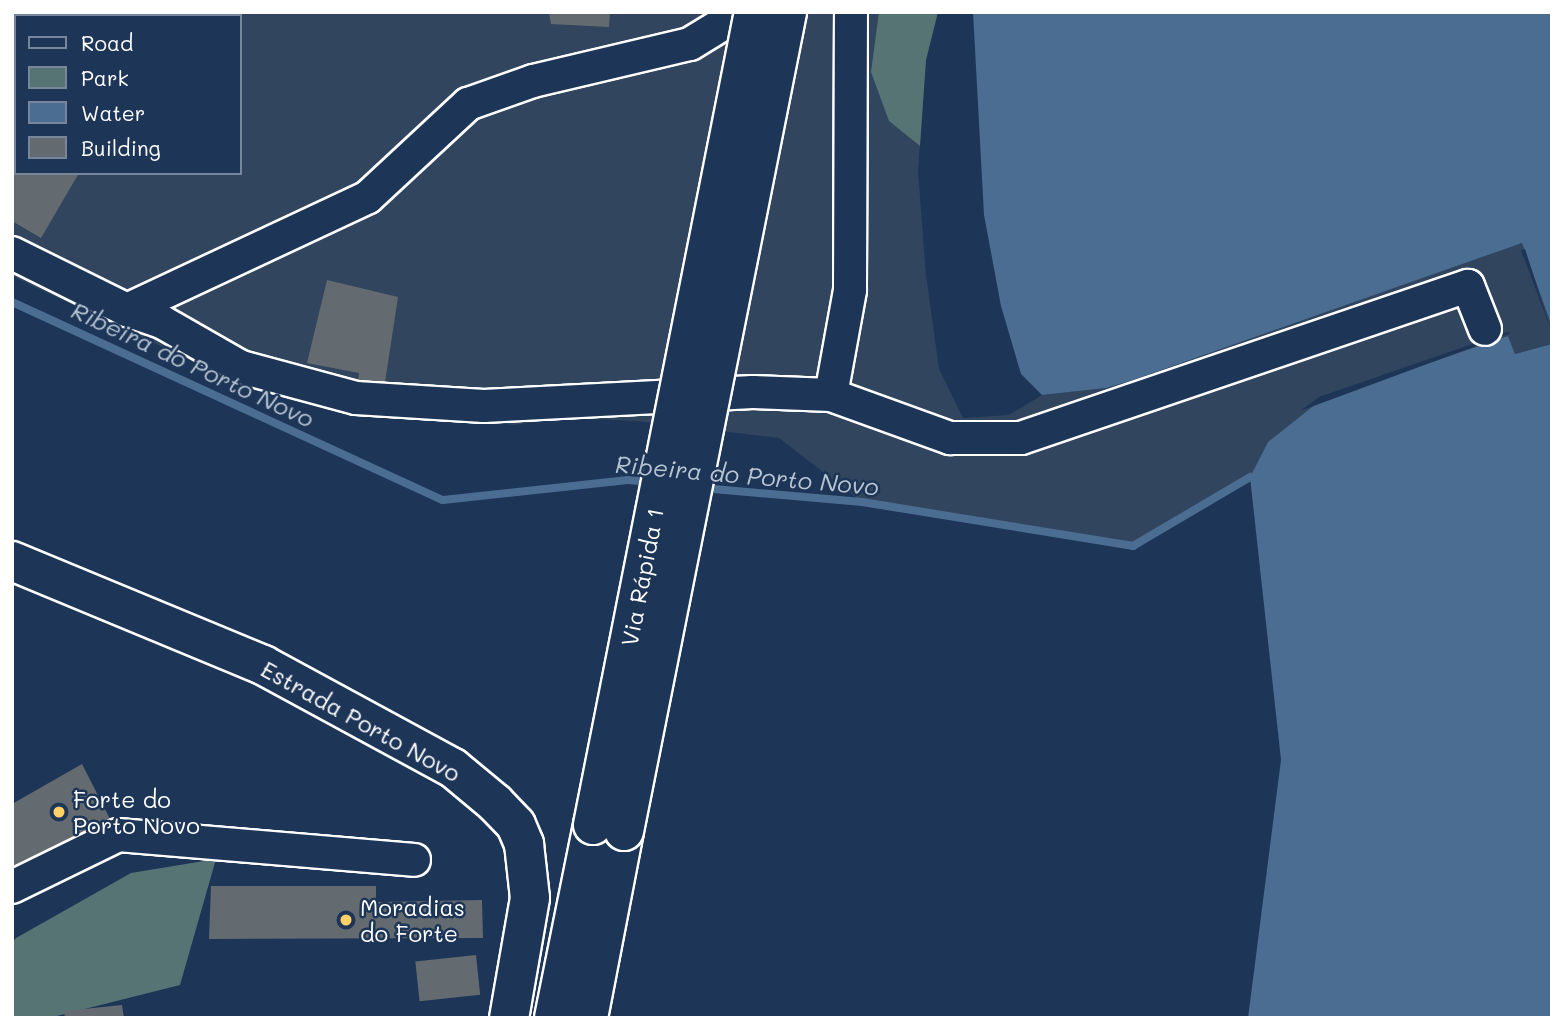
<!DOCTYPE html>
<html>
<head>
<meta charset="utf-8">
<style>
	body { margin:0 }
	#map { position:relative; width:1564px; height:1030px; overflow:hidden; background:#1d3557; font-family:Mali,sans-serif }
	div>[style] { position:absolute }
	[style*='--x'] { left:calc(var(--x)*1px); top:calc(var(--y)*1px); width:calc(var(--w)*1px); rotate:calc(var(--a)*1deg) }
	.built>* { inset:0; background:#32455e }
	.green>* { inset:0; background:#557473 }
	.water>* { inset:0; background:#4a6d91 }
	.pier>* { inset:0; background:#1d3557 }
	.stream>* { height:8px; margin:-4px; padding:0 4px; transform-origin:4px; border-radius:4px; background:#4a6d91 }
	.building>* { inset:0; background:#646b70; transform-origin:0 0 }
	.roads { filter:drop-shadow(2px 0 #fff) drop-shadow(-2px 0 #fff) drop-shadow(0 2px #fff) drop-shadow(0 -2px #fff) }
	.minor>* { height:32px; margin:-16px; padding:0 16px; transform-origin:16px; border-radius:16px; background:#1d3557 }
	.major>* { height:38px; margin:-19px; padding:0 19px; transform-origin:19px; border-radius:19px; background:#1d3557 }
	.highway>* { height:38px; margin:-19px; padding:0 19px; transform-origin:19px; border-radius:19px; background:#1d3557 }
	.bridges { filter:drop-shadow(2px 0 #fff) drop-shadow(-2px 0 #fff) drop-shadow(0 2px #fff) drop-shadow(0 -2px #fff) }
	.highway-bridge>* { height:38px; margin:-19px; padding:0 19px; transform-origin:19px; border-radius:19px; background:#1d3557 }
	.dots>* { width:19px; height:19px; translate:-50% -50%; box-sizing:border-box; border:4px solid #1d3557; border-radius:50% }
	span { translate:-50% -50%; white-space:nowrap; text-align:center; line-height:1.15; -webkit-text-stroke:5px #1d3557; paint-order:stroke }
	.street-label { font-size:23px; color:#fff }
	.poi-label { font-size:23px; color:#fff }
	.left { translate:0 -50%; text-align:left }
	.water-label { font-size:24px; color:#b7c5d3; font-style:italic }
	.frame { position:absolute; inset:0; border:14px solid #fff; pointer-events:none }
	.legend { position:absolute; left:14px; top:14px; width:228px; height:161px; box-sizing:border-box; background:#1d3557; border:2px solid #77869a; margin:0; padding:9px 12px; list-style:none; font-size:21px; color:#fff }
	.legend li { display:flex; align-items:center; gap:14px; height:35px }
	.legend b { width:35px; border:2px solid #77869a }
</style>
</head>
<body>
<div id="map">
	<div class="built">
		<div style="clip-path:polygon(evenodd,12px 12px,938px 12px,926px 60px,918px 170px,926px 275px,939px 369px,963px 418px,1009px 415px,1042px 395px,1106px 388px,1133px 380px,1522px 243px,1552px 327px,1552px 344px,1515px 354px,1508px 336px,1268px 442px,1250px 477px,1133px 546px,862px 502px,779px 438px,636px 421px,567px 418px,513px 425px,243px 385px,12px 276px,12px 12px,16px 16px,240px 16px,240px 173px,16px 173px,16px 16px)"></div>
	</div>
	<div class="green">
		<div style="clip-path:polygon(879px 12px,938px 12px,926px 60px,920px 146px,889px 121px,871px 72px)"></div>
		<div style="clip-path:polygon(216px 859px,180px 985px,49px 1018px,12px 1018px,12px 943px,16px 938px,131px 873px)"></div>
	</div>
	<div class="water">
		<div style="clip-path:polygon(973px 12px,1552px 12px,1552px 327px,1522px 243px,1133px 380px,1106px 388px,1042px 395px,1021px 374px,1001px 306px,984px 215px)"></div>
		<div style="clip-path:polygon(1508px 336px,1515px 354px,1552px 344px,1552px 1018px,1248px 1018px,1281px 760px,1250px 477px,1268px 442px,1321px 400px)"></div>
	</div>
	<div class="pier">
		<div style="clip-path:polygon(1525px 249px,1551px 330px,1521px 250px)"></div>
		<div style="clip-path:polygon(1507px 332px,1511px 333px,1300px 411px,1319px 397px)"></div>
	</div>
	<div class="stream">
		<div style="--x:12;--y:302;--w:474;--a:24.7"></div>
		<div style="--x:443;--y:500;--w:186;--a:-6.2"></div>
		<div style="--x:628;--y:480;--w:23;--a:5"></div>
		<div style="--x:702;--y:488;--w:161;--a:5"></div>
		<div style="--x:862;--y:502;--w:275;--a:9.2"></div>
		<div style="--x:1133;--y:546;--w:136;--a:-30.5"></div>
	</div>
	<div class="building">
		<div style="clip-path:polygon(12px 12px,173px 12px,16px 16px,16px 173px,79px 173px,41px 238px,12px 221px)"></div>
		<div style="clip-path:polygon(549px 12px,610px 12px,609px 27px,551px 24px)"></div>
		<div style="clip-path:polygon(327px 280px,398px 297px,384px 389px,358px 385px,359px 373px,307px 363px)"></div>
		<div style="clip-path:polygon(82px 764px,111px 821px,12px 877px,12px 804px)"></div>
		<div style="clip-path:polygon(211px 886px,376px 886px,376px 902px,482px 900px,483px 938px,209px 939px)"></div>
		<div style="left:476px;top:955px;width:40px;height:61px;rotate:84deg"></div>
		<div style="clip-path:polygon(122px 1005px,124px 1018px,65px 1018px,64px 1011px)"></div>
	</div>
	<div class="roads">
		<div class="minor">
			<div style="--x:12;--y:253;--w:128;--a:26.4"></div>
			<div style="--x:127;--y:310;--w:37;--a:19"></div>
			<div style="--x:162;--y:322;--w:91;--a:29.7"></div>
			<div style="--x:241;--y:367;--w:119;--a:15.1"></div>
			<div style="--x:356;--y:398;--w:128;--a:3.6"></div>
			<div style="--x:484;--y:406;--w:269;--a:-3"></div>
			<div style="--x:753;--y:392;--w:78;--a:2.2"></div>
			<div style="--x:831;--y:395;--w:127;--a:19.9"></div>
			<div style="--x:950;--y:438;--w:71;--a:0"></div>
			<div style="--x:1021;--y:438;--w:472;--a:-18.8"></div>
			<div style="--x:1468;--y:286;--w:46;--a:68.4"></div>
			<div style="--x:127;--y:310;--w:266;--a:-25.1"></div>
			<div style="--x:368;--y:197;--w:137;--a:-42.9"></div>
			<div style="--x:468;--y:104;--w:69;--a:-19.5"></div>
			<div style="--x:533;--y:81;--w:161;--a:-13.3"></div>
			<div style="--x:690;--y:44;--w:61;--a:-31.6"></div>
			<div style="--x:831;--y:395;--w:107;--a:-79.7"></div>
			<div style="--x:850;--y:290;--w:278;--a:-89.8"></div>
			<div style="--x:12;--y:887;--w:118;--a:-26.1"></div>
			<div style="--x:118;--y:835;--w:297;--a:4.8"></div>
		</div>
		<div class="major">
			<div style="--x:12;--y:561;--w:272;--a:22.5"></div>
			<div style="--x:263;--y:665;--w:216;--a:28.5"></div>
			<div style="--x:453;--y:768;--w:55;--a:39.8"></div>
			<div style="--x:495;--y:803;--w:30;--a:46"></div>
			<div style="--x:516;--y:825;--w:21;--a:67"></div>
			<div style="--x:524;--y:844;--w:54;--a:83.7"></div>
			<div style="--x:530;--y:898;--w:122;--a:99.9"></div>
		</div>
		<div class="highway">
			<div style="--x:554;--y:1018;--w:197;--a:-78.6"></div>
			<div style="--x:588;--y:1018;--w:190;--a:-79.1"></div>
		</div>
	</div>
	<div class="bridges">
		<div class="highway-bridge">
			<div style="--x:593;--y:825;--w:829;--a:-78.8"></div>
			<div style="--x:624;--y:831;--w:835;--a:-78.74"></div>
		</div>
	</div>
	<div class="dots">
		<div style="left:59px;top:812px;background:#ffd166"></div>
		<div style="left:346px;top:920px;background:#ffd166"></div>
	</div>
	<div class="street-label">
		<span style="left:642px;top:577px;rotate:-79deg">Via Rápida 1</span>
		<span style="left:361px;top:721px;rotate:29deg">Estrada Porto Novo</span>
	</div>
	<div class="poi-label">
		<span class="left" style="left:73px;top:812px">Forte do<br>Porto Novo</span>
		<span class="left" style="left:360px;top:920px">Moradias<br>do Forte</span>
	</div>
	<div class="water-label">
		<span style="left:193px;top:364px;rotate:25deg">Ribeira do Porto Novo</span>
		<span style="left:747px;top:475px;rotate:5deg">Ribeira do Porto Novo</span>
	</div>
	<div class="frame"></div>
	<ul class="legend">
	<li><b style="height:9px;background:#1d3557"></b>Road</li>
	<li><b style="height:19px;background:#557473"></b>Park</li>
	<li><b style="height:19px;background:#4a6d91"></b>Water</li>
	<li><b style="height:19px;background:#646b70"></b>Building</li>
	</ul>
</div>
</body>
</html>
